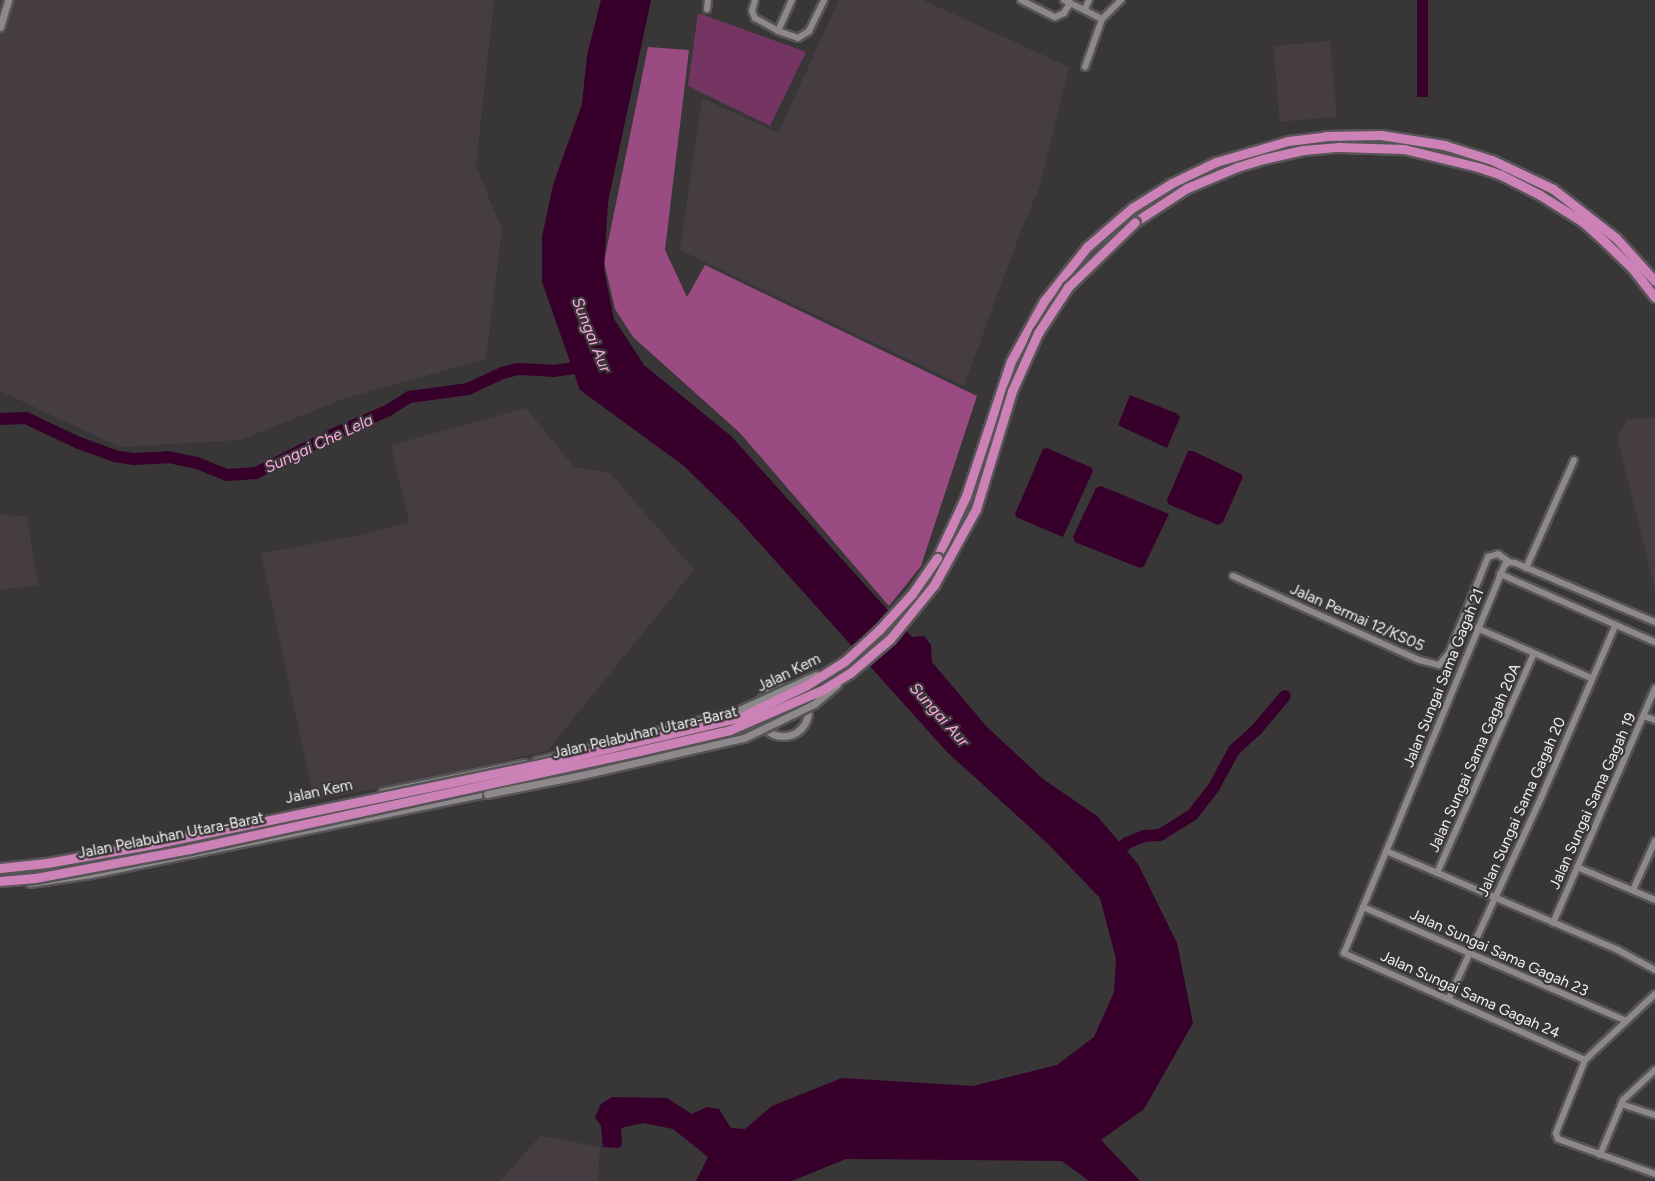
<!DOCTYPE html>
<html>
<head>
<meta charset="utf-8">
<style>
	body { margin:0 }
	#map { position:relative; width:1655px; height:1181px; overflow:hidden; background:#393637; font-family:Figtree,sans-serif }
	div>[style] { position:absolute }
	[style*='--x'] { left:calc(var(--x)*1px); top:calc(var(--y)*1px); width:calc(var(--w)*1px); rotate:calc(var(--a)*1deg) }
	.built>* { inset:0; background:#463d43; transform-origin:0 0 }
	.green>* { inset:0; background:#753562 }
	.forest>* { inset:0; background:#994b82 }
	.water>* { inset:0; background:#37002a; transform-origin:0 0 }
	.river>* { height:12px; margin:-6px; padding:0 6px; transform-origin:6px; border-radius:6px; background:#37002a }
	.roads { filter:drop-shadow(2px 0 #565456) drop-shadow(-2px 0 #565456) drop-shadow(0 2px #565456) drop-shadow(0 -2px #565456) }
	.minor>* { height:6px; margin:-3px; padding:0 3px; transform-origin:3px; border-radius:3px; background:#8c888b }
	.tertiary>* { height:7px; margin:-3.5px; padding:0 3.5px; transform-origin:3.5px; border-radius:3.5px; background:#8c888b }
	.tertiary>.ring { margin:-3.5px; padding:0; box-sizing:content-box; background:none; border:7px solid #8c888b; border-radius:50% }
	.primary>* { height:9px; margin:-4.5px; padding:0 4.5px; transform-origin:4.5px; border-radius:4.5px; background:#cd82b7 }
	.bridges { filter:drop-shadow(2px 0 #565456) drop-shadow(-2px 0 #565456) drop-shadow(0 2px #565456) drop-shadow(0 -2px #565456) }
	.tertiary-bridge>* { height:7px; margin:-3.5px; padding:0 3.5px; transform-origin:3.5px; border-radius:3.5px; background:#8c888b }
	.primary-bridge>* { height:9px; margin:-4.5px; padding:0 4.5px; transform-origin:4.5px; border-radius:4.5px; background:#cd82b7 }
	span { translate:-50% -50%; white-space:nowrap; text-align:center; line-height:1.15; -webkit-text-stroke:4.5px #393637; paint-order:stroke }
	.street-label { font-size:15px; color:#f1f0f1 }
	.water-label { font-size:16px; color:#ffa9e3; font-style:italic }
</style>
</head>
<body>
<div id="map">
	<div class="built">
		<div style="clip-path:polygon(0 0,494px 0,476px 166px,502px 230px,486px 359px,346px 398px,240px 440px,120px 447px,0 391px)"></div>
		<div style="clip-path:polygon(839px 0,923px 0,1069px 67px,1039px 188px,1018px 238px,964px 386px,680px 250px,702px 98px,778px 133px)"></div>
		<div style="left:1330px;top:41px;width:76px;height:57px;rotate:85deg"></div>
		<div style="clip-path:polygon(526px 408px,574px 467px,610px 473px,694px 570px,547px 751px,406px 783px,314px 800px,261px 553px,357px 536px,409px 522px,391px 445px)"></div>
		<div style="clip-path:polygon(1655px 417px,1655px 590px,1617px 436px,1627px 420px)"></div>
		<div style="clip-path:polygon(0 514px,27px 517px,38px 585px,0 590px)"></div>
		<div style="clip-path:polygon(540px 1136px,600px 1147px,598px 1181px,500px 1181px)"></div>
	</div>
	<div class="green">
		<div style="clip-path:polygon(698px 13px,806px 52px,770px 126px,688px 86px)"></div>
	</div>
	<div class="forest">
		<div style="clip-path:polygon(648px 47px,689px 50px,665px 250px,687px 297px,705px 265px,977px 396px,921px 566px,889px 606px,740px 433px,633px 337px,615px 309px,604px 262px)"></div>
	</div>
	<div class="water">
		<div style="clip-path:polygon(601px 0,651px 0,608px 202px,604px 269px,614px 319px,644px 365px,731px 436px,912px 637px,924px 636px,931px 645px,932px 662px,987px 727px,1043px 779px,1097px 816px,1138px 864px,1177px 943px,1193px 1023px,1144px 1109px,1101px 1140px,1140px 1181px,1089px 1181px,1062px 1161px,846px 1159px,792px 1181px,696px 1181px,708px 1157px,673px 1129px,643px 1123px,621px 1128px,622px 1144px,619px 1148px,603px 1147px,601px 1126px,595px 1117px,601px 1104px,612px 1097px,667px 1098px,692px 1114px,707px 1107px,719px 1109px,731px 1128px,745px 1129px,772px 1106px,842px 1078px,973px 1086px,1057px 1065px,1094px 1037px,1114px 992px,1116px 959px,1100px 898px,1047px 843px,947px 752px,736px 517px,684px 466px,580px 390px,542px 282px,542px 237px,553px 185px,582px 104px,587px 55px)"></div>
		<div style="left:1417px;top:0;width:11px;height:97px"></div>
		<div style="clip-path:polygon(1130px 395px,1178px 414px,1180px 417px,1167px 448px,1118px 425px)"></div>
		<div style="clip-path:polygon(1047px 448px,1092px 468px,1093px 471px,1063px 537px,1016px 517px,1015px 514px,1043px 449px)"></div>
		<div style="clip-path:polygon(1188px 451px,1193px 451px,1241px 474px,1243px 477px,1223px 522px,1218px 525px,1168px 504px,1167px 500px)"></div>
		<div style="clip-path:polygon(1101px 486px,1169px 514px,1144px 566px,1140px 568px,1075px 542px,1073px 537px,1096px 488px)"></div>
	</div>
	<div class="river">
		<div style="--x:0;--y:419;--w:26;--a:-2"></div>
		<div style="--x:26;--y:418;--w:59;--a:25.3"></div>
		<div style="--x:79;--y:443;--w:37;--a:20"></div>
		<div style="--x:114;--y:456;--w:20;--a:9"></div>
		<div style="--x:134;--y:459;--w:34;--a:-3"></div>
		<div style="--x:168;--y:457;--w:30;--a:12"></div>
		<div style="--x:197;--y:463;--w:32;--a:22"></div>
		<div style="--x:227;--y:475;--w:29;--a:-4"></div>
		<div style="--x:256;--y:473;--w:87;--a:-26.6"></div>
		<div style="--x:334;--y:434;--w:58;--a:-23.5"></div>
		<div style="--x:387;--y:411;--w:26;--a:-32"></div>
		<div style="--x:409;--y:397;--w:60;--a:-7.7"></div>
		<div style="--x:468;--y:389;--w:38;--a:-25"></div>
		<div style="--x:502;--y:373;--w:16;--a:-14"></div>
		<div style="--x:518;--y:369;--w:35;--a:3"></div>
		<div style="--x:553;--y:371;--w:35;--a:-8"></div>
		<div style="--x:1111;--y:856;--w:21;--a:-39"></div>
		<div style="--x:1127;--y:843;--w:18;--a:-22"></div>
		<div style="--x:1144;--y:836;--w:16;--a:-4"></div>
		<div style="--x:1160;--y:835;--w:39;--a:-32"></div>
		<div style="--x:1193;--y:814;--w:34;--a:-52"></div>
		<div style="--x:1214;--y:787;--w:42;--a:-61.6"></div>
		<div style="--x:1234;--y:750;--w:31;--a:-42"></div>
		<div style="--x:1257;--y:729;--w:43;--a:-49.7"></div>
	</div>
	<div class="roads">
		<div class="minor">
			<div style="--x:755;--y:0;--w:11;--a:105"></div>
			<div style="--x:752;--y:11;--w:8;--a:67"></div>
			<div style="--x:755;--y:18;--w:26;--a:29"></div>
			<div style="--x:778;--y:31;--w:21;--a:19"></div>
			<div style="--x:798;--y:38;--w:13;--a:-32"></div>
			<div style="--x:809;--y:31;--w:34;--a:-64"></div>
			<div style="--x:1021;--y:0;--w:38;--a:27"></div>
			<div style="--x:1055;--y:17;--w:10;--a:-24"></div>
			<div style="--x:1064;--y:13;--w:12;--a:-59"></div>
			<div style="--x:1064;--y:0;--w:42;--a:26.6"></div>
			<div style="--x:707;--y:9;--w:9;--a:-84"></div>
			<div style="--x:1085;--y:9;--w:10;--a:-66"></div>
			<div style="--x:778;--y:31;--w:34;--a:-66"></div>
			<div style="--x:1085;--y:67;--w:51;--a:-70.5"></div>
			<div style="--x:1102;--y:19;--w:27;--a:-45"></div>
			<div style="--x:1526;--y:568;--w:118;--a:-66"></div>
			<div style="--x:1500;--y:574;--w:169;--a:23.7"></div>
			<div style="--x:1233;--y:576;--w:204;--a:24.3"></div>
			<div style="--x:1419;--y:660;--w:21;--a:14"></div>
			<div style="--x:1439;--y:665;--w:16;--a:-50"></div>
			<div style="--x:1449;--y:653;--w:104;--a:-67.9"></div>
			<div style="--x:1488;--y:557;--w:10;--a:-17"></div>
			<div style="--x:1498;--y:554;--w:14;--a:36"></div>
			<div style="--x:1477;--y:628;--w:124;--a:23.7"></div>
			<div style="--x:1644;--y:716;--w:12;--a:20"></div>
			<div style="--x:1386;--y:851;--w:252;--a:23.1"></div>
			<div style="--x:1618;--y:950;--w:42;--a:28.4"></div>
			<div style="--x:1577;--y:867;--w:85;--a:22.9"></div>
			<div style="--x:1437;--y:873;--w:240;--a:-66.2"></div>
			<div style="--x:1633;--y:890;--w:54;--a:-65.8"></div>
			<div style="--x:1363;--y:907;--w:287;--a:23.4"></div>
			<div style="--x:1553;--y:923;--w:256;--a:-66.5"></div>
			<div style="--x:1655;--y:994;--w:96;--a:136.7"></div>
			<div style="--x:1585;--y:1060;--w:79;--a:111.7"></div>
			<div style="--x:1556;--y:1133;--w:6;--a:72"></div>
			<div style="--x:1558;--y:1139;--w:103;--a:19.8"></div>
			<div style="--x:1449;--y:998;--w:220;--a:-65.3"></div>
			<div style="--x:1541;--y:798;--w:189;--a:-66.7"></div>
			<div style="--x:1585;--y:1060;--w:264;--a:-156.1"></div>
			<div style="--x:1344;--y:953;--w:420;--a:-67.5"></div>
			<div style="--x:1505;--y:565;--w:5;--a:-37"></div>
			<div style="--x:1509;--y:562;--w:6;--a:9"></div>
			<div style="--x:1515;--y:563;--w:152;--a:22.9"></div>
			<div style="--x:1621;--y:1104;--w:36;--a:18"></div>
			<div style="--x:1600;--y:1155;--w:60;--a:-67.3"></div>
			<div style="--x:1623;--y:1100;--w:44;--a:-43.2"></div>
		</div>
		<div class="tertiary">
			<div style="--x:0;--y:27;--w:28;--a:-73"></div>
			<div class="ring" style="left:758px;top:686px;width:43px;height:43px"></div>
			<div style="--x:684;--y:745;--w:42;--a:-11"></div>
			<div style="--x:725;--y:737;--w:38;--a:-18"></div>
			<div style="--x:536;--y:761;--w:207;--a:-14"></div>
			<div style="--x:506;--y:787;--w:100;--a:-13.9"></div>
			<div style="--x:382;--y:792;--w:145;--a:-11.5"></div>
			<div style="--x:30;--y:883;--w:62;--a:-8.4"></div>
			<div style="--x:91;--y:874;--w:409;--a:-11.6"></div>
		</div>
		<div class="primary">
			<div style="--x:1135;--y:222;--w:62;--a:-33.2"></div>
			<div style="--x:1187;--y:188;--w:54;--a:-22.8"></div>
			<div style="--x:1237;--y:167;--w:27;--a:-17"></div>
			<div style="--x:1263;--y:159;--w:41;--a:-12.7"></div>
			<div style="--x:1303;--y:150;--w:36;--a:-5"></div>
			<div style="--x:1339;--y:147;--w:65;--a:1.8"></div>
			<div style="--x:1404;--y:149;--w:76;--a:13.7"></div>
			<div style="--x:1478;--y:167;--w:24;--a:19"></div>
			<div style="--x:1501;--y:175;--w:44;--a:27.1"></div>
			<div style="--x:1540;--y:195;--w:51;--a:32.1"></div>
			<div style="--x:1583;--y:222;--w:30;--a:42"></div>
			<div style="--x:1605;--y:242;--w:37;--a:44"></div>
			<div style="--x:1632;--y:268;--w:37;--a:52"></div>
			<div style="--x:937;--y:558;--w:68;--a:-64.9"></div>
			<div style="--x:966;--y:496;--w:142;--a:-71.6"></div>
			<div style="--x:1011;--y:361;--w:68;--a:-61.2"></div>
			<div style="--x:1044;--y:301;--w:69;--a:-51.5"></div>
			<div style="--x:1087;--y:247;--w:60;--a:-40.9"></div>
			<div style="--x:1132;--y:208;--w:47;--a:-32"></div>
			<div style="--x:1172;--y:183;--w:49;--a:-25.5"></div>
			<div style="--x:1216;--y:162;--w:75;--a:-16.3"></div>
			<div style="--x:1288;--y:141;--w:38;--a:-7"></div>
			<div style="--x:1326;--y:136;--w:55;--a:-1"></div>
			<div style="--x:1381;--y:135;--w:64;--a:9"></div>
			<div style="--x:1444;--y:145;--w:50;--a:17.4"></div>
			<div style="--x:1492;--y:160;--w:68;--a:25.4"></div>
			<div style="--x:1553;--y:189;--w:80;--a:37.9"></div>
			<div style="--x:1616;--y:238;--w:58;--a:47.8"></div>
		</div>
	</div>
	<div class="bridges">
		<div class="tertiary-bridge">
			<div style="--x:737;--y:711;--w:87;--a:-24.5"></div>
			<div style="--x:487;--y:794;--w:97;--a:-11.3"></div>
			<div style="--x:582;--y:775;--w:166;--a:-12.9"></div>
			<div style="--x:744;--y:738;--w:78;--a:-25.9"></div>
			<div style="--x:814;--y:704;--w:30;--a:-40"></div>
		</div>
		<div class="primary-bridge">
			<div style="--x:0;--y:868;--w:47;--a:-6.1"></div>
			<div style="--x:47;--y:863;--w:114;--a:-10.1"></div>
			<div style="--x:159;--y:843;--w:394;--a:-11.7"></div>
			<div style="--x:545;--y:763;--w:201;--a:-13.2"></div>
			<div style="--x:741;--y:717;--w:73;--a:-25.9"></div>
			<div style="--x:807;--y:685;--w:45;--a:-32.3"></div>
			<div style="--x:845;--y:661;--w:46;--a:-42.4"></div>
			<div style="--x:879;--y:630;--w:49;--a:-47.5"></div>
			<div style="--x:912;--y:594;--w:44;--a:-55.2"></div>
			<div style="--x:0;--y:881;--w:35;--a:-5"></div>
			<div style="--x:35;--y:878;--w:158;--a:-10.6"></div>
			<div style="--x:190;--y:849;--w:460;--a:-12.3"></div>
			<div style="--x:639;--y:751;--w:93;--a:-13"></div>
			<div style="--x:730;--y:730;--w:103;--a:-23.6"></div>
			<div style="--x:824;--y:689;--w:31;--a:-32"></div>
			<div style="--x:850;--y:673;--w:52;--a:-40.4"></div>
			<div style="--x:890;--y:639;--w:70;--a:-50.8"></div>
			<div style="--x:934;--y:585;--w:87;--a:-61.1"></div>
			<div style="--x:976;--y:509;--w:123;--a:-73"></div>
			<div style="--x:1012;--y:391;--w:64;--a:-65.9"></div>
			<div style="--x:1038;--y:333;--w:55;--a:-56.9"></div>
			<div style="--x:1068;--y:287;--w:93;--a:-44.1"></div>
		</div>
	</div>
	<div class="street-label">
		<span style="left:1357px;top:618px;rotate:24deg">Jalan Permai 12/KS05</span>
		<span style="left:789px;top:673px;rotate:-26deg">Jalan Kem</span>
		<span style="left:1444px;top:678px;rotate:-68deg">Jalan Sungai Sama Gagah 21</span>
		<span style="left:645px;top:733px;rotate:-13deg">Jalan Pelabuhan Utara-Barat</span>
		<span style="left:1475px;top:758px;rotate:-66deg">Jalan Sungai Sama Gagah 20A</span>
		<span style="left:319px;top:792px;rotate:-12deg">Jalan Kem</span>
		<span style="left:1593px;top:801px;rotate:-66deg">Jalan Sungai Sama Gagah 19</span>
		<span style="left:1522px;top:807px;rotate:-66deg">Jalan Sungai Sama Gagah 20</span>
		<span style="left:171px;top:836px;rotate:-11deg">Jalan Pelabuhan Utara-Barat</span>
		<span style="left:1499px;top:953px;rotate:24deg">Jalan Sungai Sama Gagah 23</span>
		<span style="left:1470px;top:995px;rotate:24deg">Jalan Sungai Sama Gagah 24</span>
	</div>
	<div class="water-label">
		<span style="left:591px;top:335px;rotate:68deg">Sungai Aur</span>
		<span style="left:319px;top:444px;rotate:-25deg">Sungai Che Lela</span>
		<span style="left:939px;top:715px;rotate:48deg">Sungai Aur</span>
	</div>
</div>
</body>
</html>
